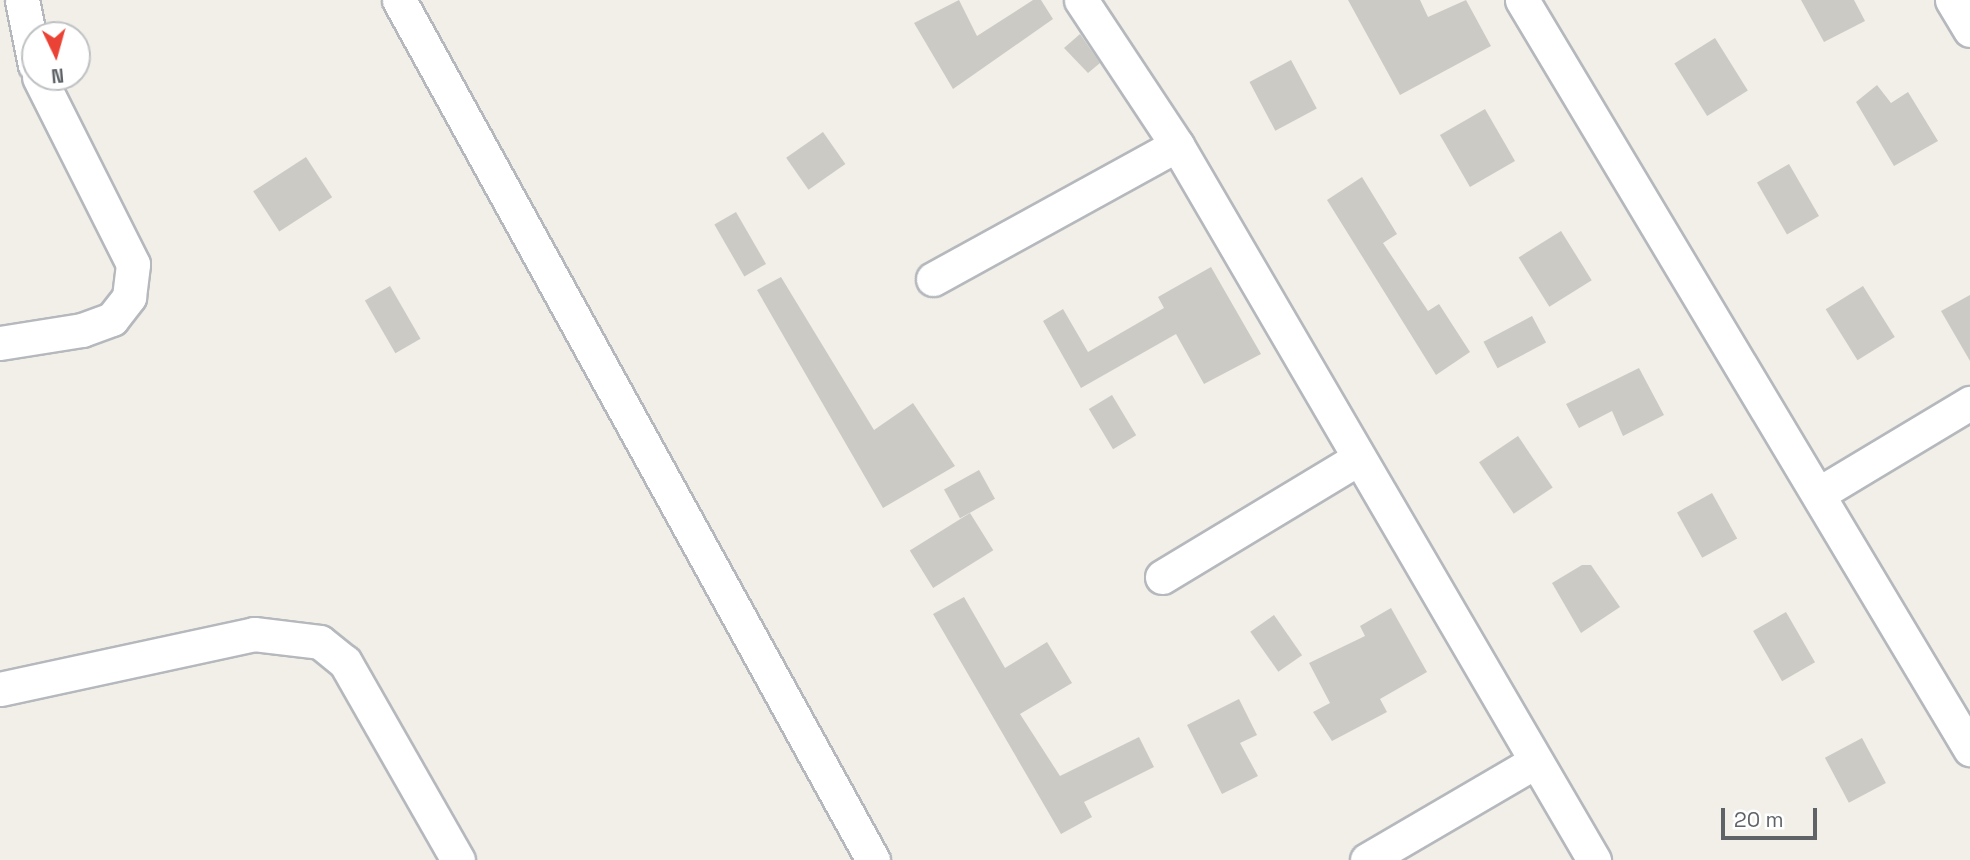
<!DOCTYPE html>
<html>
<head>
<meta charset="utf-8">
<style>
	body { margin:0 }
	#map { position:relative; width:1970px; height:860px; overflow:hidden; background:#f1efe8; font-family:"Space Grotesk",sans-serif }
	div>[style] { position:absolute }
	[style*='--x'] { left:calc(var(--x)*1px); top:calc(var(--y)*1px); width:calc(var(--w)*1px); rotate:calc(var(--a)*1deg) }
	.building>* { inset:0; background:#cccac5; transform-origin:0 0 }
	.roads { filter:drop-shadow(2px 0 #b5b8bc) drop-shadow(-2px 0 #b5b8bc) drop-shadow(0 2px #b5b8bc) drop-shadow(0 -2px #b5b8bc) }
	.minor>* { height:33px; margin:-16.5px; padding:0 16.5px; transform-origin:16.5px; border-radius:16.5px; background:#fff }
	span { translate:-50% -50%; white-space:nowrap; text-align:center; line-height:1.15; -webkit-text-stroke:5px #fff; paint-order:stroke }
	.north { position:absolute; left:21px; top:21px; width:70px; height:70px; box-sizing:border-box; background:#fff; border:2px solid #bfc1c3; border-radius:50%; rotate:175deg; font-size:19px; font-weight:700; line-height:28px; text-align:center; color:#5f6368 }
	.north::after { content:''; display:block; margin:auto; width:24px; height:32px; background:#ea4335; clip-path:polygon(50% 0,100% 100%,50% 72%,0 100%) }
	.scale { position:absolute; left:1721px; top:808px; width:96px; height:32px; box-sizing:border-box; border:4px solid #5f6368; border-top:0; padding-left:9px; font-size:21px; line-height:24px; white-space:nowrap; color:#5f6368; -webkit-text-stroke:5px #fff; paint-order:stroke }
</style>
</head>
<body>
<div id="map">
	<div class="building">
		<div style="clip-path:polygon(959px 0,977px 36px,1033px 0,1041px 0,1053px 19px,953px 89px,914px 23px)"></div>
		<div style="clip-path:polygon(1348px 0,1420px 0,1428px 17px,1466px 0,1491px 46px,1400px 95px)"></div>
		<div style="clip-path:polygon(1801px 0,1854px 0,1865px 21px,1824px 42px)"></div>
		<div style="clip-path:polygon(1080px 34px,1100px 63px,1088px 73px,1064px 48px)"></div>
		<div style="left:1715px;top:38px;width:62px;height:48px;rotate:58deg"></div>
		<div style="left:1291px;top:60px;width:55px;height:47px;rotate:62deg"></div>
		<div style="clip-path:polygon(1877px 85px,1891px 103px,1908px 92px,1938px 141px,1894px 166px,1856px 102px)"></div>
		<div style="left:1485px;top:109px;width:60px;height:52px;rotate:60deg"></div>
		<div style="left:823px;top:132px;width:39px;height:45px;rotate:55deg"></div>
		<div style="left:306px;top:157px;width:48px;height:63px;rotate:57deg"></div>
		<div style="left:1789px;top:164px;width:60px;height:37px;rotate:60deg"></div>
		<div style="clip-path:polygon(1362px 177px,1397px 234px,1383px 243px,1428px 311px,1439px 304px,1470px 352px,1436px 375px,1327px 200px)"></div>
		<div style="left:736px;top:212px;width:60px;height:25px;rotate:60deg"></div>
		<div style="left:1561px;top:231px;width:58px;height:50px;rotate:58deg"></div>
		<div style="clip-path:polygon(1211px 267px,1261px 354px,1204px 384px,1176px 334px,1081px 388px,1043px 321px,1063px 309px,1088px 352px,1164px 308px,1158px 297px)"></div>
		<div style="clip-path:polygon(781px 277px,874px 430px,913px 403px,955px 466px,883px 508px,757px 290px)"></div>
		<div style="left:390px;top:286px;width:61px;height:29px;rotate:60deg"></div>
		<div style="left:1863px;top:286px;width:60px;height:44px;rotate:58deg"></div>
		<div style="clip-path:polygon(1970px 295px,1970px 361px,1941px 311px)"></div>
		<div style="left:1532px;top:316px;width:30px;height:55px;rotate:62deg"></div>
		<div style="clip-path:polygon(1639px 368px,1664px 415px,1623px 436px,1612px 411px,1579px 428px,1566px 404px)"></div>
		<div style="left:1112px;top:395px;width:47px;height:27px;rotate:59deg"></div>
		<div style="left:1518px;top:436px;width:62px;height:47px;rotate:56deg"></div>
		<div style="left:979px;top:470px;width:33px;height:40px;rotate:61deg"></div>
		<div style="left:1712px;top:493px;width:52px;height:40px;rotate:61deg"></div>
		<div style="left:970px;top:513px;width:44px;height:71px;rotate:58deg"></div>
		<div style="clip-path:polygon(1582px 565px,1591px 565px,1620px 607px,1581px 633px,1552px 583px)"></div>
		<div style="clip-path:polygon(964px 597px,1005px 668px,1047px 642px,1072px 683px,1020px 714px,1060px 776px,1139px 737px,1154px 767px,1084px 802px,1092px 817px,1061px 834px,933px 614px)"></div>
		<div style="clip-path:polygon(1391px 608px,1427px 672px,1380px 699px,1387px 712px,1332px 741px,1313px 712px,1330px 703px,1309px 663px,1365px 636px,1360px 626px)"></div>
		<div style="left:1786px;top:612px;width:58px;height:38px;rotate:60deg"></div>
		<div style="left:1274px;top:615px;width:49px;height:29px;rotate:55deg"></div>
		<div style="clip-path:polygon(1239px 699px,1257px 735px,1240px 743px,1258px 776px,1222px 794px,1187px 725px)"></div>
		<div style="left:1862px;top:738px;width:51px;height:42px;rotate:62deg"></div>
	</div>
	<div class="roads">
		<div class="minor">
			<div style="--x:22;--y:0;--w:66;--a:78.7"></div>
			<div style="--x:399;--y:0;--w:982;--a:61.14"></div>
			<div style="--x:1081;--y:0;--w:174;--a:56.5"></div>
			<div style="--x:1177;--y:145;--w:828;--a:59.75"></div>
			<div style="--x:1522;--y:0;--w:873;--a:59.12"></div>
			<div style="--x:1952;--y:0;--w:35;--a:59"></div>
			<div style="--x:933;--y:279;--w:278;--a:-28.8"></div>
			<div style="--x:0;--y:343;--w:83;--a:-9"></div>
			<div style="--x:82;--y:330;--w:32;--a:-20"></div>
			<div style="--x:112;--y:319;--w:28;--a:-52"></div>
			<div style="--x:129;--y:297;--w:33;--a:-83"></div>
			<div style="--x:133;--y:264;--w:209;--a:-116.7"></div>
			<div style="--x:1820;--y:493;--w:175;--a:-31"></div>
			<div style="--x:1162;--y:577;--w:230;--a:-31.1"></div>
			<div style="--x:0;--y:689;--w:260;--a:-12.2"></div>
			<div style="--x:254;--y:634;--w:66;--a:6.9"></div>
			<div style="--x:320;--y:642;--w:32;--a:39"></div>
			<div style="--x:345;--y:662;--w:228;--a:60.3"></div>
			<div style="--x:1367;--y:860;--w:194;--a:-30.3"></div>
		</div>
	</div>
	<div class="north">N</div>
	<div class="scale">20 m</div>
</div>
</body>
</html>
